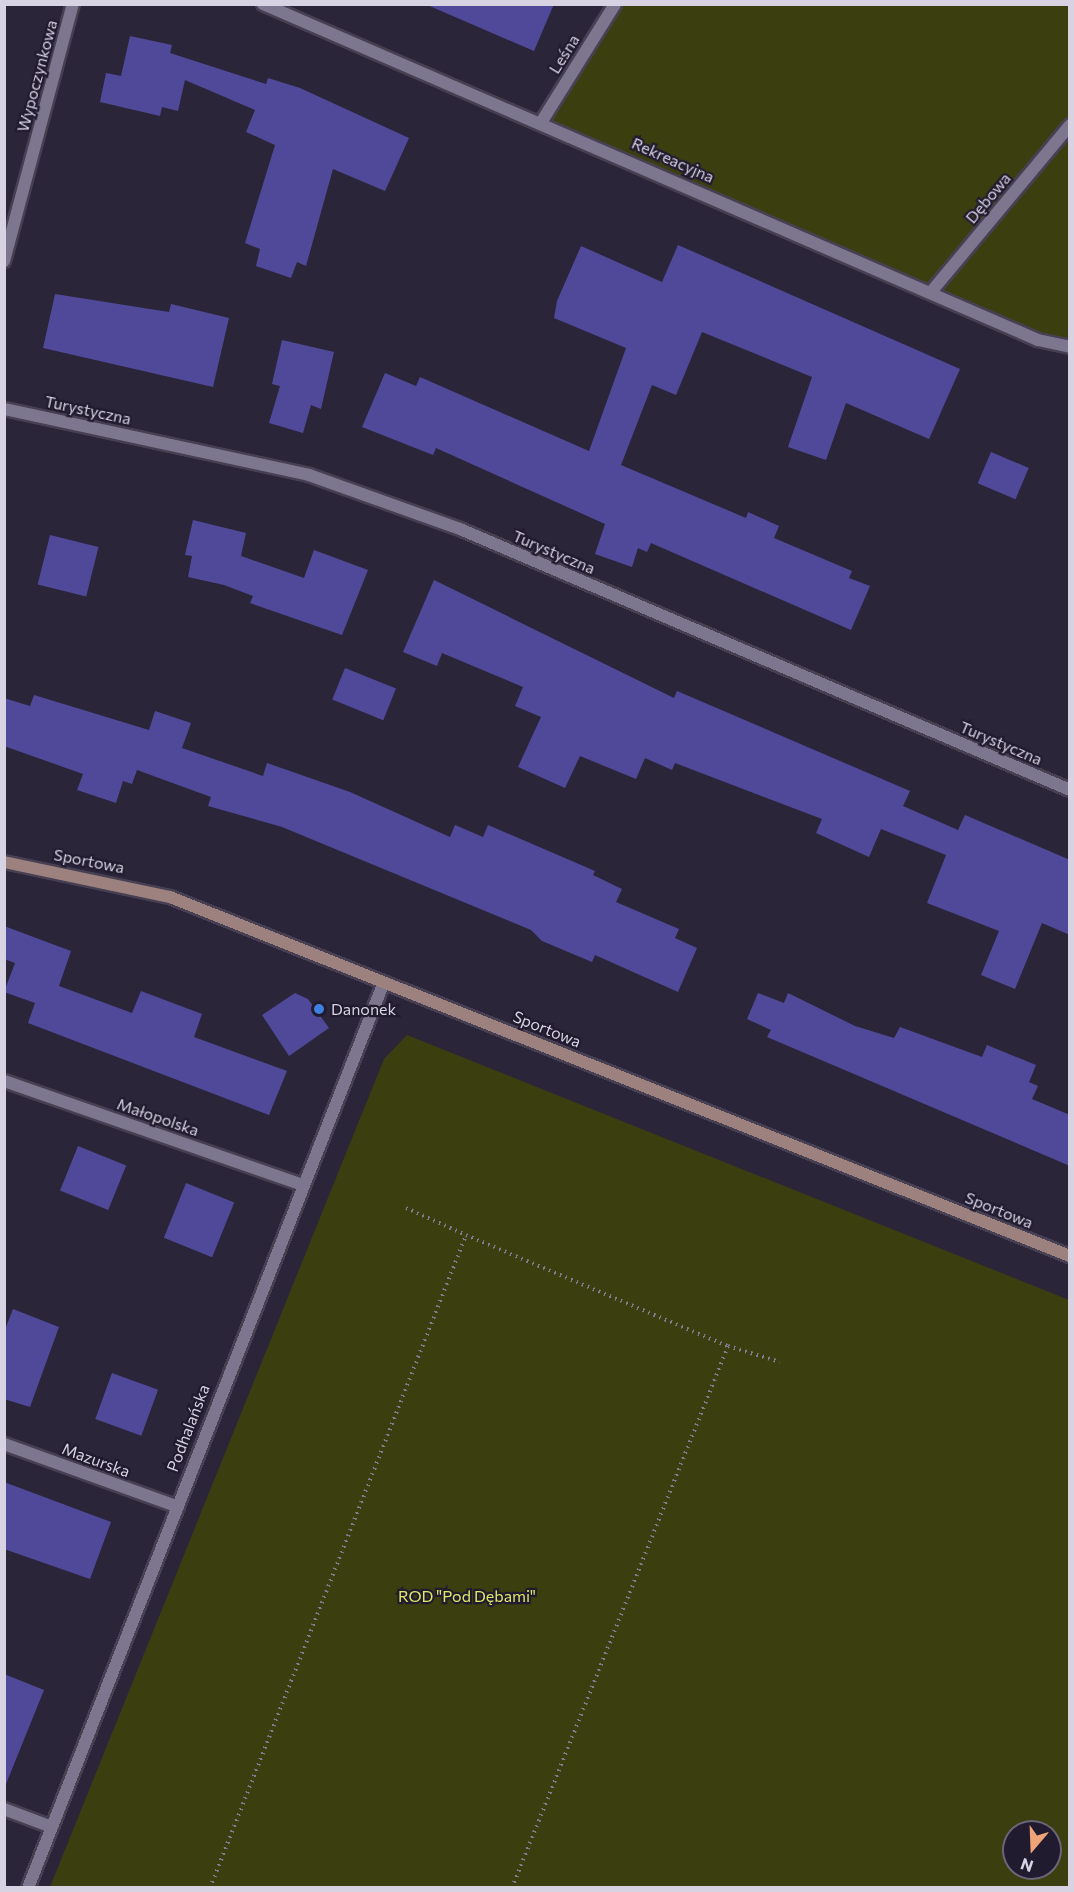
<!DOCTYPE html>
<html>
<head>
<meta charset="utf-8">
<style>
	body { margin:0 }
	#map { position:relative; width:1074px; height:1892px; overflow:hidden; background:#2b253a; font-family:Commissioner,sans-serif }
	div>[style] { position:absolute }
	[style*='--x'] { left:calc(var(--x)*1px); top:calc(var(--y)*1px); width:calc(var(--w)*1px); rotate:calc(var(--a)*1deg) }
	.green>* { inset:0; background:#3b3f0f }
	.building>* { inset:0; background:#504999; transform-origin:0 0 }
	.path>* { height:4px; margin-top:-2px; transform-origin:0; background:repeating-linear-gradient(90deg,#807b8d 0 1.5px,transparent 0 6px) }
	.roads { filter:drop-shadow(2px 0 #474053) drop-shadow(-2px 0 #474053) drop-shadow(0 2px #474053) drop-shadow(0 -2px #474053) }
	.street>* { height:12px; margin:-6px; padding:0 6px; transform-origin:6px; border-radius:6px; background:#7d768f }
	.secondary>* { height:12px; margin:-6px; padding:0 6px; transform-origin:6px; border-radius:6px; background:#9c817e }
	.dots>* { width:16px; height:16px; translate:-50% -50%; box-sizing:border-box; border:3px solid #211b30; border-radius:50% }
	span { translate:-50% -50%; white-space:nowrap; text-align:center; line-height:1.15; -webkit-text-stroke:4.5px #211b30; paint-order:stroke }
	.street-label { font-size:16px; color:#d7d3e2 }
	.poi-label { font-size:16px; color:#d7d3e2 }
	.left { translate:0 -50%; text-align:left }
	.park-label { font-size:16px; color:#e0e965 }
	.frame { position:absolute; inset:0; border:6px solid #d7d3e2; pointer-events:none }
	.north { position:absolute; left:1002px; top:1820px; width:60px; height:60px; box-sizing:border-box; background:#211b30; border:2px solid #6a6577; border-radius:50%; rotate:199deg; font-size:16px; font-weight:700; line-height:24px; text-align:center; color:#d7d3e2 }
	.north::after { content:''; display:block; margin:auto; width:21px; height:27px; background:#efa378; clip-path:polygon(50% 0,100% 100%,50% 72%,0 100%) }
</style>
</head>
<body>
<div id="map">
	<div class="green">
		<div style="clip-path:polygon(615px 5px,1069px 5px,1069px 347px,1038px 340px,542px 121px)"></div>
		<div style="clip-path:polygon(evenodd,407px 1035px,1069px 1300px,1069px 1887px,50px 1887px,384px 1059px,407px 1035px,1014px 1832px,1050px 1832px,1050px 1868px,1014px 1868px,1014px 1832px)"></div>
	</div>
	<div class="building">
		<div style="clip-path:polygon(425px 4px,554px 4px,534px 51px)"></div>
		<div style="clip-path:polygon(130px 36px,172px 45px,170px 53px,266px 84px,268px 78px,300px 88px,409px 138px,385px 191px,333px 169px,306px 266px,297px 262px,291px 278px,256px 266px,260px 249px,245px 243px,275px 145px,246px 132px,255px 110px,185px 80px,178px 111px,162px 107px,160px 116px,100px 102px,106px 73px,121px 76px)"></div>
		<div style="clip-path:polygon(678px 245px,960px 369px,929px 439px,846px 403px,826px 460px,788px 447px,812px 377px,702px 332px,676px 395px,652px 385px,621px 465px,746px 518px,748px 512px,779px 526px,774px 538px,852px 571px,849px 578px,870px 586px,851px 630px,651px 543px,647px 552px,638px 548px,632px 567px,595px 554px,605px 524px,436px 448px,433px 455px,362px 427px,385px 373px,416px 386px,420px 377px,589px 451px,626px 348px,554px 318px,557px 301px,581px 246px,662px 282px)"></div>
		<div style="clip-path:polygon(55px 294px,169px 312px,171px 304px,229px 318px,213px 387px,43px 348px)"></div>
		<div style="clip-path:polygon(282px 340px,334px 352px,321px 409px,311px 405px,303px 433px,269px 423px,280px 386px,272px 384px)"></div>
		<div style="left:991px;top:452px;width:41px;height:34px;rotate:23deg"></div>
		<div style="clip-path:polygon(193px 520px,246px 533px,241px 556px,304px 578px,314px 550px,368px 570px,342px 635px,250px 603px,253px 596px,224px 585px,188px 577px,192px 556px,185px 555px)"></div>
		<div style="left:50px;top:535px;width:50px;height:51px;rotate:14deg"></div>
		<div style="clip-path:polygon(434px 580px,674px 698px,677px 691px,910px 791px,903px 806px,958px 830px,965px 815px,1070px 860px,1070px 935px,1042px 923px,1015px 989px,981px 975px,999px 931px,927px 903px,946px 855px,881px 829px,869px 857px,816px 833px,822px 819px,675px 763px,672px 770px,645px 758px,636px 779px,580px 756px,565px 788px,518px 767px,541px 717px,515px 706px,523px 687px,442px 653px,437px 666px,403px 652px)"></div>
		<div style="left:345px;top:668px;width:55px;height:34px;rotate:22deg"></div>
		<div style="clip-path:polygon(34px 695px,149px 730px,155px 711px,191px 723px,182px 748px,263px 776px,267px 763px,350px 792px,450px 837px,455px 825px,483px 837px,488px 825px,595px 871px,593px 875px,622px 889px,616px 902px,679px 929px,675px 938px,697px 948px,678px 992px,595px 955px,592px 962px,542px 941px,531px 930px,282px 827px,208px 806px,211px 797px,137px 770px,132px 784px,123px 781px,116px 803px,77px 790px,83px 774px,4px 746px,4px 698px,30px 706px)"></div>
		<div style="clip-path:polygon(4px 926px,71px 951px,59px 986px,132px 1013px,141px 991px,202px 1014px,194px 1037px,287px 1071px,269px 1115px,28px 1023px,35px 1003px,4px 992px,15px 963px,4px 959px)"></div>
		<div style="clip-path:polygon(295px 993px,308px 999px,329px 1028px,289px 1056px,262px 1015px)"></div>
		<div style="clip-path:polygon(758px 993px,784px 1003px,788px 993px,855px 1026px,894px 1038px,900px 1027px,982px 1057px,987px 1045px,1036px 1065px,1029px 1082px,1038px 1086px,1032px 1099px,1070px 1115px,1070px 1166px,767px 1037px,771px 1030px,747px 1019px)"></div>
		<div style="left:78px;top:1146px;width:52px;height:48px;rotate:22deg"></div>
		<div style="left:186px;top:1183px;width:52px;height:59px;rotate:22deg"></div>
		<div style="clip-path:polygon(13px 1309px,59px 1327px,30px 1407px,4px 1399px,4px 1332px)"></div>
		<div style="left:112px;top:1373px;width:49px;height:49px;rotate:20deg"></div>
		<div style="clip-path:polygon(4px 1482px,111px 1522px,90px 1579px,4px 1549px)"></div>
		<div style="clip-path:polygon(4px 1674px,44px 1690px,6px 1784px,4px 1784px)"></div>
	</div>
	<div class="path">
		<div style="--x:406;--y:1208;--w:66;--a:24.2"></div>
		<div style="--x:728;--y:1346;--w:54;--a:17.1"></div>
		<div style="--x:210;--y:1888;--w:701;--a:-68.59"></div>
		<div style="--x:466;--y:1235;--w:285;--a:23"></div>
		<div style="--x:728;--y:1346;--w:583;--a:111.73"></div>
	</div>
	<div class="roads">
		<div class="street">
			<div style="--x:263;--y:4;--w:845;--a:23.44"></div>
			<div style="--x:1038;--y:340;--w:33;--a:12"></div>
			<div style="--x:542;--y:121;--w:138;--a:-58"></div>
			<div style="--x:4;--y:261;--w:266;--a:-75"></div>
			<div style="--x:931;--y:292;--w:217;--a:-50.2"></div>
			<div style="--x:4;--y:409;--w:312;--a:12.2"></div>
			<div style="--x:309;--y:475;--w:160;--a:19.7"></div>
			<div style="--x:460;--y:529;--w:663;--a:23.16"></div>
			<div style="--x:4;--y:1081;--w:313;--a:19.2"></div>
			<div style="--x:4;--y:1444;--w:183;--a:19.8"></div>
			<div style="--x:4;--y:1809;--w:51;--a:20.6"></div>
			<div style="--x:28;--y:1888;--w:973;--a:-68.55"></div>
		</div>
		<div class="secondary">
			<div style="--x:4;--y:862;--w:170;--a:11.9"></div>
			<div style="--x:170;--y:897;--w:969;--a:21.75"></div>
		</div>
	</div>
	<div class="dots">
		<div style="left:319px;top:1009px;background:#3f7fe0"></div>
	</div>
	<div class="street-label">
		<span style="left:564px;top:54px;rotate:-58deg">Leśna</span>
		<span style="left:37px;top:76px;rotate:-75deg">Wypoczynkowa</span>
		<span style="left:673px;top:160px;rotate:24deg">Rekreacyjna</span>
		<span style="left:988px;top:198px;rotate:-50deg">Dębowa</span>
		<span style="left:88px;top:410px;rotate:12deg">Turystyczna</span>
		<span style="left:554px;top:552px;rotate:23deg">Turystyczna</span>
		<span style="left:1001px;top:743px;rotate:23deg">Turystyczna</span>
		<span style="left:89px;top:861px;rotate:11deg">Sportowa</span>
		<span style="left:547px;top:1029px;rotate:22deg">Sportowa</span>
		<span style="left:158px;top:1117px;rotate:19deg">Małopolska</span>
		<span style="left:999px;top:1210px;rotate:22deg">Sportowa</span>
		<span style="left:188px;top:1428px;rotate:-69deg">Podhalańska</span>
		<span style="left:96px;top:1460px;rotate:20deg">Mazurska</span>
	</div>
	<div class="poi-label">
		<span class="left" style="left:331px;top:1009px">Danonek</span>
	</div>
	<div class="park-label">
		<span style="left:467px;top:1596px">ROD "Pod Dębami"</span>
	</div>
	<div class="frame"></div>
	<div class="north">N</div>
</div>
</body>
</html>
